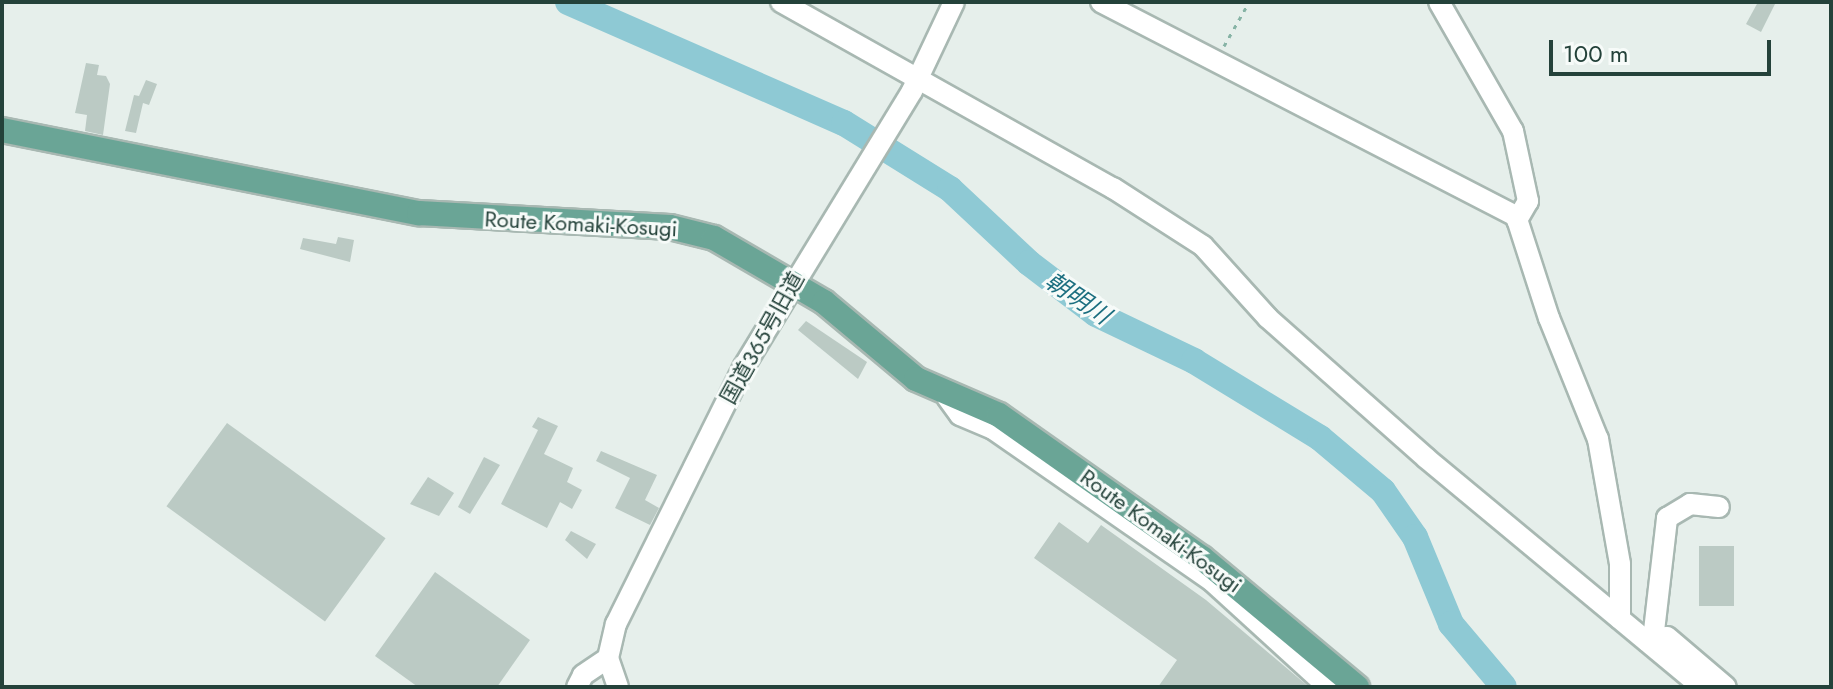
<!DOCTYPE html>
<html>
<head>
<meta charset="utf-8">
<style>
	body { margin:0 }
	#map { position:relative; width:1833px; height:689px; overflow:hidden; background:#e6efeb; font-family:Jost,"Noto Sans JP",sans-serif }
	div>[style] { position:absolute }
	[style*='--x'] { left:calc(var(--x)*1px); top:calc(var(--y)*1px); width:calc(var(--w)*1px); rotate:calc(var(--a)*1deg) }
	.river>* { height:26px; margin:-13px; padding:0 13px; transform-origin:13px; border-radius:13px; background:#8ec9d4 }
	.building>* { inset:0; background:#bbcac4; transform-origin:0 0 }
	.path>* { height:3px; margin-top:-1.5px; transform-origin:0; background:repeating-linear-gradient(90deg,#86b3a5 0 4px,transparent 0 10px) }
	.roads { filter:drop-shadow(2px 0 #a8b8b2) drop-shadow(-2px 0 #a8b8b2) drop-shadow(0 2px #a8b8b2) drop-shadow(0 -2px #a8b8b2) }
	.minor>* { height:20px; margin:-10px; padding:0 10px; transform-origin:10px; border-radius:10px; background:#fff }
	.major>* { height:24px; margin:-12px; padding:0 12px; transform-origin:12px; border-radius:12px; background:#6aa596 }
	span { translate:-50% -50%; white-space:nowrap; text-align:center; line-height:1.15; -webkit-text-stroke:6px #f7fbf9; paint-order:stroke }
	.street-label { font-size:22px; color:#24423a }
	.water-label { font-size:24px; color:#1c6f80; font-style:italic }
	.frame { position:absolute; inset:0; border:4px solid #24423a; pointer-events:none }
	.scale { position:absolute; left:1549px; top:40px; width:222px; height:36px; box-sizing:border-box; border:4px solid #24423a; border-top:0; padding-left:10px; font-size:24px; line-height:28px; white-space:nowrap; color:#24423a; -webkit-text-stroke:6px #f7fbf9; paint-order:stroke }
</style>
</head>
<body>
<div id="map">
	<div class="river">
		<div style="--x:568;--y:2;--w:301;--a:23.7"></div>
		<div style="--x:844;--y:123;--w:125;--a:31.9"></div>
		<div style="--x:950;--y:189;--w:108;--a:43.1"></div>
		<div style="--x:1029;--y:263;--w:84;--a:37.3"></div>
		<div style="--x:1096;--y:314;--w:109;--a:25.6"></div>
		<div style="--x:1194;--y:361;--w:148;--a:31.4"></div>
		<div style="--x:1320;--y:438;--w:82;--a:40.1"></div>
		<div style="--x:1383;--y:491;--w:56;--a:55.2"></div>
		<div style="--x:1415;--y:537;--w:94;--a:67.5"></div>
		<div style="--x:1451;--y:624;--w:82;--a:49.9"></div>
	</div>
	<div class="building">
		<div style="clip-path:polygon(1758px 2px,1776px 2px,1761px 32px,1746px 24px)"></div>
		<div style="clip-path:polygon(86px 63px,99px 65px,97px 75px,106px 76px,110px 84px,103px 135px,85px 131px,87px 115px,75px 113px)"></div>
		<div style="clip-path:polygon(146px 80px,157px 84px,149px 105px,143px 103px,136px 133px,125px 131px,134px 95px,139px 96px)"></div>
		<div style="clip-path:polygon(338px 237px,354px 240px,350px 262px,300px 249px,303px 238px,336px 244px)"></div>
		<div style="clip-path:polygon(806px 321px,867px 362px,858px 379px,798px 330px)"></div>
		<div style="clip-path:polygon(538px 417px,558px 426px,544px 454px,573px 468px,567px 482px,582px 490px,572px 509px,560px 502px,547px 528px,501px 504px,538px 430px,532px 427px)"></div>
		<div style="left:227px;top:423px;width:196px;height:103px;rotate:36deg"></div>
		<div style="clip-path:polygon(601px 451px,657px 475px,645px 500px,659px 508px,650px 525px,615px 508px,630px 478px,596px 461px)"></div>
		<div style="clip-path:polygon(484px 457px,500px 465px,470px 514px,458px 507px)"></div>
		<div style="clip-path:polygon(428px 477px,454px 493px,439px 516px,410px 504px)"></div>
		<div style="clip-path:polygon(1059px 522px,1088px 543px,1101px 525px,1206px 600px,1309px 687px,1158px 687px,1177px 660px,1034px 558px)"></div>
		<div style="clip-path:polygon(571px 531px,596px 544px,587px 559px,565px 540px)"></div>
		<div style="left:1699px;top:546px;width:35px;height:60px"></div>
		<div style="clip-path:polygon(435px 572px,530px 640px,497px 687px,418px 687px,375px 656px)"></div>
	</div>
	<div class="path">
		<div style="--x:1224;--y:46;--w:51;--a:-60.4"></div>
	</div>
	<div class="roads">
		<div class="minor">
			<div style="--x:781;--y:2;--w:381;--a:29.3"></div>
			<div style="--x:1113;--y:188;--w:107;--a:32.8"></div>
			<div style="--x:1203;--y:246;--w:97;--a:47.9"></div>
			<div style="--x:1268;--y:318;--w:211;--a:41.5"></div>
			<div style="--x:1426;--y:458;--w:359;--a:39.7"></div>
			<div style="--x:1101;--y:2;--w:467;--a:27.3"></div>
			<div style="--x:1516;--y:216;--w:107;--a:72.1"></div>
			<div style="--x:1549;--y:318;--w:131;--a:68"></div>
			<div style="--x:1598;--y:439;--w:127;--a:80"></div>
			<div style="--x:1620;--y:564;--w:55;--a:90"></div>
			<div style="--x:1439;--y:2;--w:149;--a:60.2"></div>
			<div style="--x:1513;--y:131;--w:72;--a:77.9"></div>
			<div style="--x:1528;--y:201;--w:22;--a:120"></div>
			<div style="--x:947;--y:397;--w:22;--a:54"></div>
			<div style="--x:960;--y:415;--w:36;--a:23"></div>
			<div style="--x:993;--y:429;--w:268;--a:34.8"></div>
			<div style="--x:1213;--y:582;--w:156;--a:42.4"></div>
			<div style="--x:1647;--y:641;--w:12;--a:-55"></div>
			<div style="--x:1654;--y:631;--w:114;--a:-83.4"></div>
			<div style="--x:1667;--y:518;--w:27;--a:-31"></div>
			<div style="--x:1690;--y:504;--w:29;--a:6"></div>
			<div style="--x:1647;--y:641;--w:20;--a:-11"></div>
			<div style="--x:1667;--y:637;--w:77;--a:40.3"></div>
			<div style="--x:577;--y:687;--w:13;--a:-63"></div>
			<div style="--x:583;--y:675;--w:30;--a:-34"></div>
			<div style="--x:618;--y:687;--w:31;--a:-109"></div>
			<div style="--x:608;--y:658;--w:35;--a:-77"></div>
			<div style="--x:616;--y:624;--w:286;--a:-63.6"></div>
			<div style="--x:743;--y:368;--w:324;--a:-58.6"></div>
			<div style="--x:912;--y:91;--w:98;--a:-64.7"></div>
		</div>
		<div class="major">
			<div style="--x:2;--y:130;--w:425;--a:11.3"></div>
			<div style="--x:419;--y:213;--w:251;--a:3.2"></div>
			<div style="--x:670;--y:227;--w:45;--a:14"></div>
			<div style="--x:714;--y:238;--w:127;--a:30.2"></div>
			<div style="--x:824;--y:302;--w:120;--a:39.9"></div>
			<div style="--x:916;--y:379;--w:90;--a:23.4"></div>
			<div style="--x:999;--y:415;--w:248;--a:35.2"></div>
			<div style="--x:1202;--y:558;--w:202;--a:39.8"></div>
		</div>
	</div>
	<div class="street-label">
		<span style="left:581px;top:224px;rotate:3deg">Route Komaki-Kosugi</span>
		<span style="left:762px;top:338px;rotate:-61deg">国道365号旧道</span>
		<span style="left:1161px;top:531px;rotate:36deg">Route Komaki-Kosugi</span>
	</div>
	<div class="water-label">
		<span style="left:1078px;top:298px;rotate:34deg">朝明川</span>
	</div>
	<div class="frame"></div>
	<div class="scale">100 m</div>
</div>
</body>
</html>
